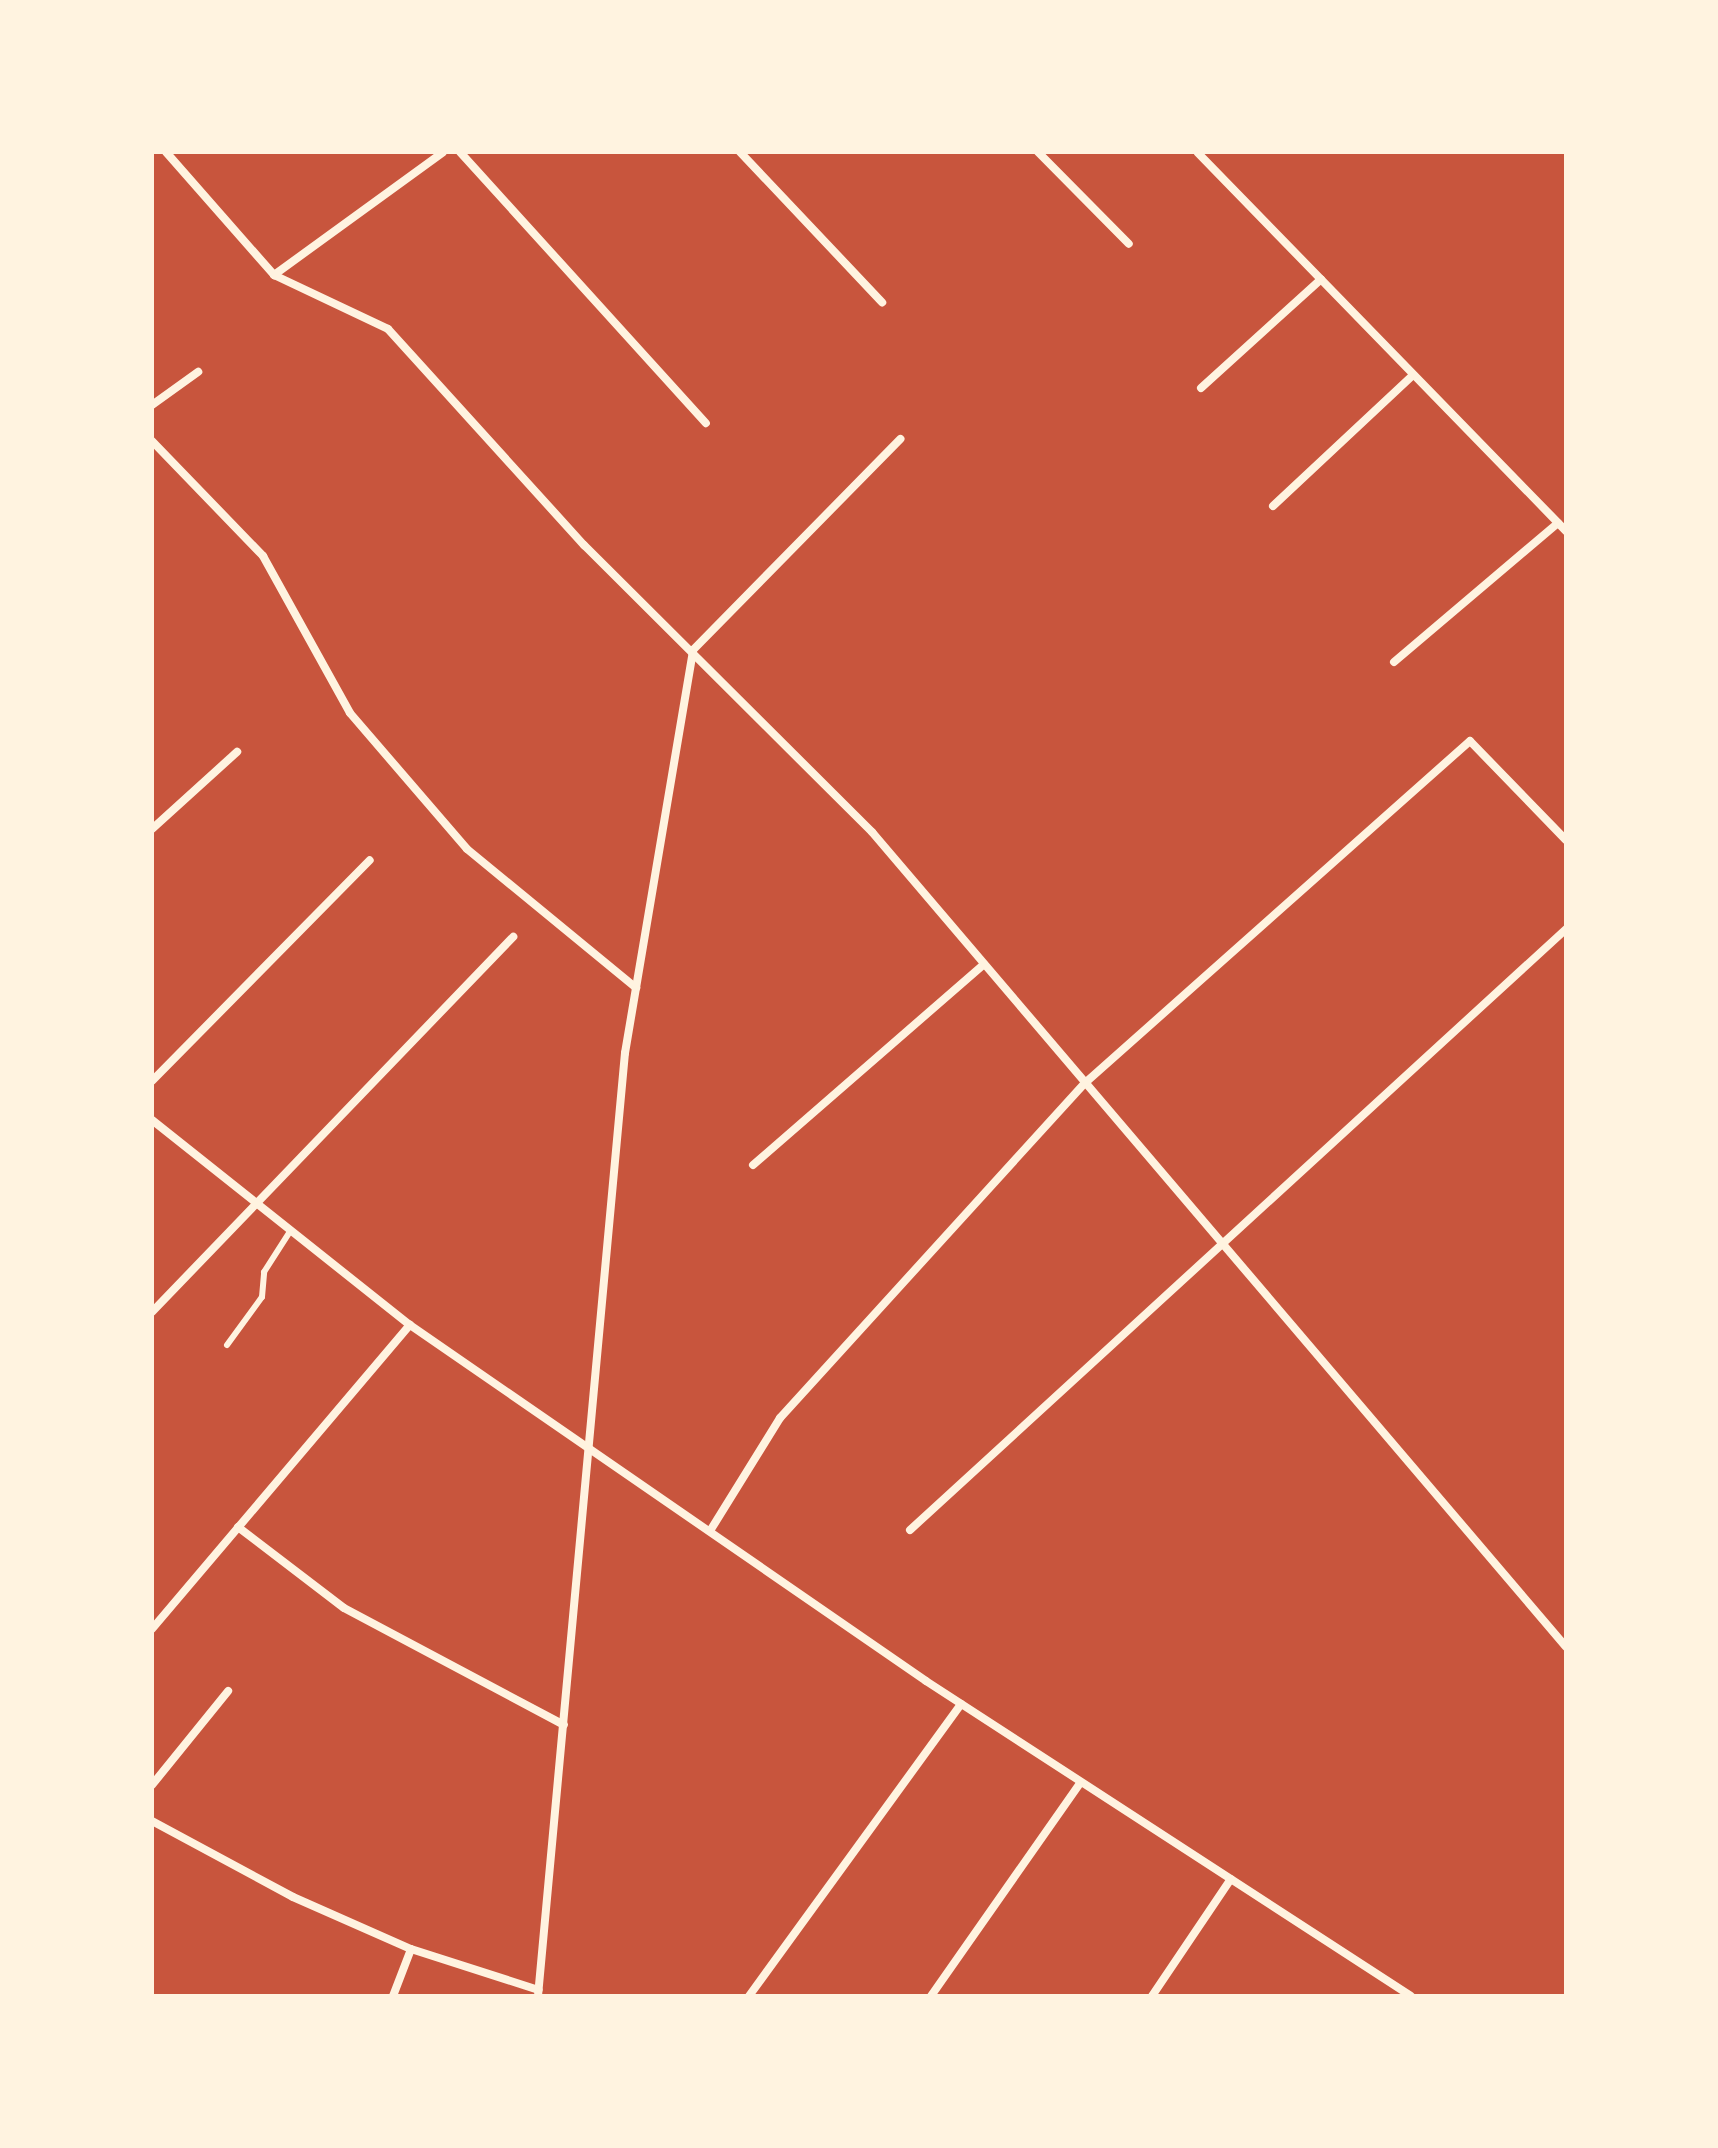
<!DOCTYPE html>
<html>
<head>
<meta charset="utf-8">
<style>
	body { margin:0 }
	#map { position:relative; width:1718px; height:2148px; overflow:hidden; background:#c8553d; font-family:Jost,sans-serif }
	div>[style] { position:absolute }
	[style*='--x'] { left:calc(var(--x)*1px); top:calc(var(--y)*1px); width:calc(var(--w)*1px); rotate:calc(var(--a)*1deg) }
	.service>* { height:6px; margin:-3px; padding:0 3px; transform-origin:3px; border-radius:3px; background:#fff3e0 }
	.minor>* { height:8px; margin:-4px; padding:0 4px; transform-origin:4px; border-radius:4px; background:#fff3e0 }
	span { translate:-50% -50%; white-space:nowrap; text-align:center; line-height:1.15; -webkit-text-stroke:7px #fff3e0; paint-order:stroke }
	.frame { position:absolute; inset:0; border:154px solid #fff3e0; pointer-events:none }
</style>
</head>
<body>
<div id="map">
	<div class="service">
		<div style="--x:227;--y:1345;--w:59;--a:-53.9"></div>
		<div style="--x:262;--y:1297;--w:25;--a:-85"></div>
		<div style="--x:264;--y:1272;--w:50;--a:-57.3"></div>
	</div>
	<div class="minor">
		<div style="--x:166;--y:152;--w:164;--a:48.7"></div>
		<div style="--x:274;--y:275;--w:126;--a:25.3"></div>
		<div style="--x:388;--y:329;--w:292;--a:47.8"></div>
		<div style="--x:584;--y:545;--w:407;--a:44.9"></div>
		<div style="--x:872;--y:832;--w:1070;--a:49.58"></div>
		<div style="--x:460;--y:152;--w:366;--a:47.8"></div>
		<div style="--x:740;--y:152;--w:207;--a:46.6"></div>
		<div style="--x:1038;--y:152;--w:129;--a:45.3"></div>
		<div style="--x:1198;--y:153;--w:528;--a:45.77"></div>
		<div style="--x:274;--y:275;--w:209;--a:-36"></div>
		<div style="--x:1201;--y:388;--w:162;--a:-42.2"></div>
		<div style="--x:152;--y:405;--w:57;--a:-35.7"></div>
		<div style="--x:152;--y:441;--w:160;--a:46"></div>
		<div style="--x:263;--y:556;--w:179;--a:61"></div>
		<div style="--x:350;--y:713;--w:179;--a:49.3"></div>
		<div style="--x:467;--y:849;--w:219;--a:39.4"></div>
		<div style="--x:1273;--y:506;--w:192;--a:-43.1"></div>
		<div style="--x:1394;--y:662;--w:215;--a:-40.3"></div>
		<div style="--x:152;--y:829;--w:115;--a:-42.2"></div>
		<div style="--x:152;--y:1081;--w:310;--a:-45.4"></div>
		<div style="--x:152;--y:1120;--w:330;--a:38.5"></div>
		<div style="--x:410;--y:1325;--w:627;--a:34.6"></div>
		<div style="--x:926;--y:1681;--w:578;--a:33"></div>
		<div style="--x:753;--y:1165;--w:306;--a:-41"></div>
		<div style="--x:152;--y:1312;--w:521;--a:-46.09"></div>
		<div style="--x:238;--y:1527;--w:133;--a:37.4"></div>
		<div style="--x:344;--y:1608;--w:249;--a:28"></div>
		<div style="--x:910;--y:1530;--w:890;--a:-42.49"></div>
		<div style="--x:710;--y:1531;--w:133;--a:-58.2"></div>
		<div style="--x:780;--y:1418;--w:453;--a:-47.7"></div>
		<div style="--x:1085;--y:1083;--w:515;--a:-41.62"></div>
		<div style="--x:1470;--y:741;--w:138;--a:45.9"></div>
		<div style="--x:152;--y:1629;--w:399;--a:-49.7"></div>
		<div style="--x:152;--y:1785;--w:121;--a:-51"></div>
		<div style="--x:152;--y:1821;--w:160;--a:28.3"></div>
		<div style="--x:293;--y:1897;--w:129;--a:23.8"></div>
		<div style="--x:411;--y:1949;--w:134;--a:17.8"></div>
		<div style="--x:393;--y:1996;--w:50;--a:-69"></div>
		<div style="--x:538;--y:1996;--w:947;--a:-84.73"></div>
		<div style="--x:625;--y:1053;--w:409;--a:-80.4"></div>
		<div style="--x:693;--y:650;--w:296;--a:-45.5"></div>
		<div style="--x:749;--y:1996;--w:361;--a:-54"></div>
		<div style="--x:931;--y:1996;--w:261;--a:-55"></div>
		<div style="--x:1152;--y:1996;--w:141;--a:-56"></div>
	</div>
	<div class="frame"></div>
</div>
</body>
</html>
